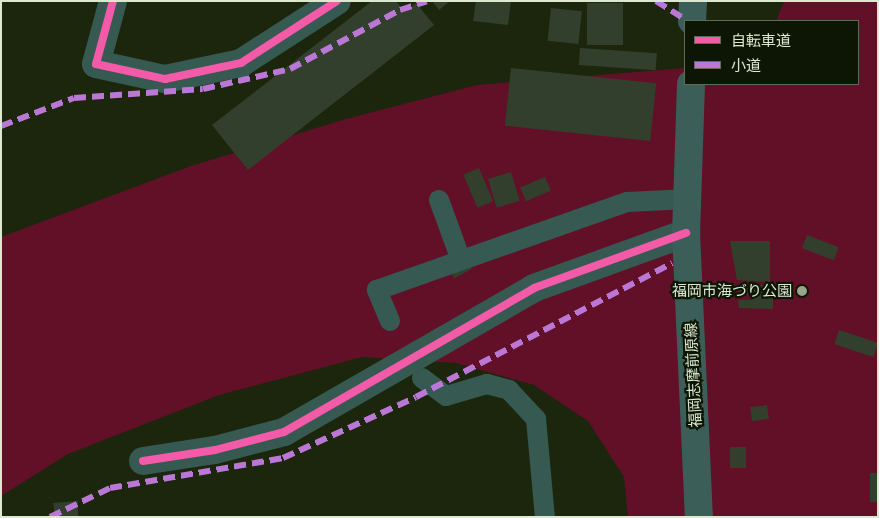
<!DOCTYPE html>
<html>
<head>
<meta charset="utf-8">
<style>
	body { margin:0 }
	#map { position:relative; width:879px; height:518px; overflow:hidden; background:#1c260c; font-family:Quicksand,"Noto Sans JP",sans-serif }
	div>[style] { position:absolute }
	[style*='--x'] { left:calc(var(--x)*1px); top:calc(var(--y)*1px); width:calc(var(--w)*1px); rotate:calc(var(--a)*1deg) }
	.green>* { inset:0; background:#611028 }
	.building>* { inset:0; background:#333f2d; transform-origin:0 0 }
	.service>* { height:20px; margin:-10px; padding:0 10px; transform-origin:10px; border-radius:10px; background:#365951 }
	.minor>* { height:28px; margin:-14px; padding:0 14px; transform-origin:14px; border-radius:14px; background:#365951 }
	.primary>* { height:28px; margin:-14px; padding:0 14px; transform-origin:14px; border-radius:14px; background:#3b5f58 }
	.quiet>* { height:6px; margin-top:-3px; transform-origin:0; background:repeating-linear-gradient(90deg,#ba77d6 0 12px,transparent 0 18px) }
	.cycleway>* { height:8px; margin:-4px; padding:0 4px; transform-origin:4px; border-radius:4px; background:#f35aa7 }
	.dots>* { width:14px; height:14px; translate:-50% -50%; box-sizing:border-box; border:2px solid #0d1504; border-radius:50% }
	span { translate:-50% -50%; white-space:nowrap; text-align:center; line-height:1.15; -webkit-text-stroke:4.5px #0d1504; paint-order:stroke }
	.poi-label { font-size:15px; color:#dce9d0 }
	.right { translate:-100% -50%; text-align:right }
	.street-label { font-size:15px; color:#dce9d0 }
	.frame { position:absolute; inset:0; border:2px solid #dce9d0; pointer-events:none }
	.legend { position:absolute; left:684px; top:20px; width:175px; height:65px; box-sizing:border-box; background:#0d1504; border:1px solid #606a56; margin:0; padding:6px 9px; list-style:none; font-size:15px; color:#dce9d0 }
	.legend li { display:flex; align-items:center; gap:10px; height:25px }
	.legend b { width:25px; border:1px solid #606a56 }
</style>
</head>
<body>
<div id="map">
	<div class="green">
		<div style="clip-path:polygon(784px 1px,878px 1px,878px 517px,628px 517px,624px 477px,588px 421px,534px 385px,456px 363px,362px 357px,219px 395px,68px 454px,1px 496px,1px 237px,191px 166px,346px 119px,477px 85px,685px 68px,685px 84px,858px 84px,858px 21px,776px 21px)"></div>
	</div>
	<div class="building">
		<div style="clip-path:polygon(372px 1px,396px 1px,405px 12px,416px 3px,434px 25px,248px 170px,212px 125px)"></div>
		<div style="clip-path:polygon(432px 1px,450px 1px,439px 10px)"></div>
		<div style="clip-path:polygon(476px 1px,511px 1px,508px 25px,473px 21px)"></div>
		<div style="left:623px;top:3px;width:42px;height:36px;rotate:90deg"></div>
		<div style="left:551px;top:8px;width:31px;height:33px;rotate:6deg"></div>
		<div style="left:580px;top:48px;width:77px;height:17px;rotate:4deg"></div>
		<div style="left:511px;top:68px;width:146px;height:58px;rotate:6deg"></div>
		<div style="left:479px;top:168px;width:36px;height:17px;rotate:67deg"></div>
		<div style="left:511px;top:172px;width:30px;height:24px;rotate:73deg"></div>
		<div style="left:545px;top:177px;width:15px;height:27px;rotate:67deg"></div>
		<div style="left:807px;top:235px;width:34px;height:14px;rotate:21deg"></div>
		<div style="clip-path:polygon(730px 241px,770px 241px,770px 282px,737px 280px)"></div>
		<div style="left:467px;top:260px;width:10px;height:20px;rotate:61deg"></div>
		<div style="clip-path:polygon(741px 285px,773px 285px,773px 309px,739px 308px,738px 300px,752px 300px,751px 295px,738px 294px)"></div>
		<div style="left:839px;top:330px;width:41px;height:15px;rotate:18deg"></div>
		<div style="left:767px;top:405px;width:14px;height:17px;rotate:82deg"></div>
		<div style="left:730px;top:447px;width:16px;height:21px"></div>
		<div style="left:870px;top:473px;width:8px;height:29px"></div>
		<div style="clip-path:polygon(78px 501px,78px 517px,50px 517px,55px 515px,53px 503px)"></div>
	</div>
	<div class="service">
		<div style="--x:439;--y:200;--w:64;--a:69.9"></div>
		<div style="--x:390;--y:321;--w:34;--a:-113"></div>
		<div style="--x:377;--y:290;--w:265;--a:-19.4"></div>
		<div style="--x:627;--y:202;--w:61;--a:-2.8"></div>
		<div style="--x:422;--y:378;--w:30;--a:37"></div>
		<div style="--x:446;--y:396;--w:43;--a:-16.3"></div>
		<div style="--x:487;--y:384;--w:23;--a:15"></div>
		<div style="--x:509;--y:390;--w:40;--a:47"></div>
		<div style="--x:536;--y:419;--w:98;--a:84.8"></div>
	</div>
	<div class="minor">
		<div style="--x:113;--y:1;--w:65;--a:105.1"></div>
		<div style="--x:96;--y:64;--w:71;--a:12.3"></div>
		<div style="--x:165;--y:79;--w:78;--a:-11.9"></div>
		<div style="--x:241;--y:63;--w:114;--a:-32.9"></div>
		<div style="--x:143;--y:461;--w:73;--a:-8.7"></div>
		<div style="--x:215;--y:450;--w:71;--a:-14.6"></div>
		<div style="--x:284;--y:432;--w:289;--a:-29.9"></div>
		<div style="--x:534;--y:288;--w:162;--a:-19.9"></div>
	</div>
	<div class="primary">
		<div style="--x:692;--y:21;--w:20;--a:-87"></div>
		<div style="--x:691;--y:84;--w:149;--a:91.9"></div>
		<div style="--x:686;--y:233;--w:284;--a:87.4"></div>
	</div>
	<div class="quiet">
		<div style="--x:656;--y:1;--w:31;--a:32"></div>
		<div style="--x:1;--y:126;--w:78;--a:-21"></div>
		<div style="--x:74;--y:98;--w:129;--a:-4"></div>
		<div style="--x:203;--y:89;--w:89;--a:-12.9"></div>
		<div style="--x:290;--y:69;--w:125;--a:-28.2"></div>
		<div style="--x:400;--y:10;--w:28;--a:-18"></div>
		<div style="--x:50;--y:517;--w:67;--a:-25.8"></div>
		<div style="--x:110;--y:488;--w:176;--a:-9.8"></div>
		<div style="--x:283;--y:458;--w:146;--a:-24.6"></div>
		<div style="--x:416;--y:397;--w:289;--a:-27.6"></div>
	</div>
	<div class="cycleway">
		<div style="--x:113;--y:1;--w:65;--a:105.1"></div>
		<div style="--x:96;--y:64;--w:71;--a:12.3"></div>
		<div style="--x:165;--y:79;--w:78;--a:-11.9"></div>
		<div style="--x:241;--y:63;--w:114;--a:-32.9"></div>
		<div style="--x:143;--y:461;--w:73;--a:-8.7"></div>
		<div style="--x:215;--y:450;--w:71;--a:-14.6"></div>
		<div style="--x:284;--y:432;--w:289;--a:-29.9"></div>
		<div style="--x:534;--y:288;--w:162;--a:-19.9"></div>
	</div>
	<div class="dots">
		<div style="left:802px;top:291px;background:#99a58b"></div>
	</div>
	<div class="poi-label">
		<span class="right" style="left:792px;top:291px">福岡市海づり公園</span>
	</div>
	<div class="street-label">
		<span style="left:693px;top:375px;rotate:-93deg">福岡志摩前原線</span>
	</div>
	<div class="frame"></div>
	<ul class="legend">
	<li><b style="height:6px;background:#f35aa7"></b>自転車道</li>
	<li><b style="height:6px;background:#ba77d6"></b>小道</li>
	</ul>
</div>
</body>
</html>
